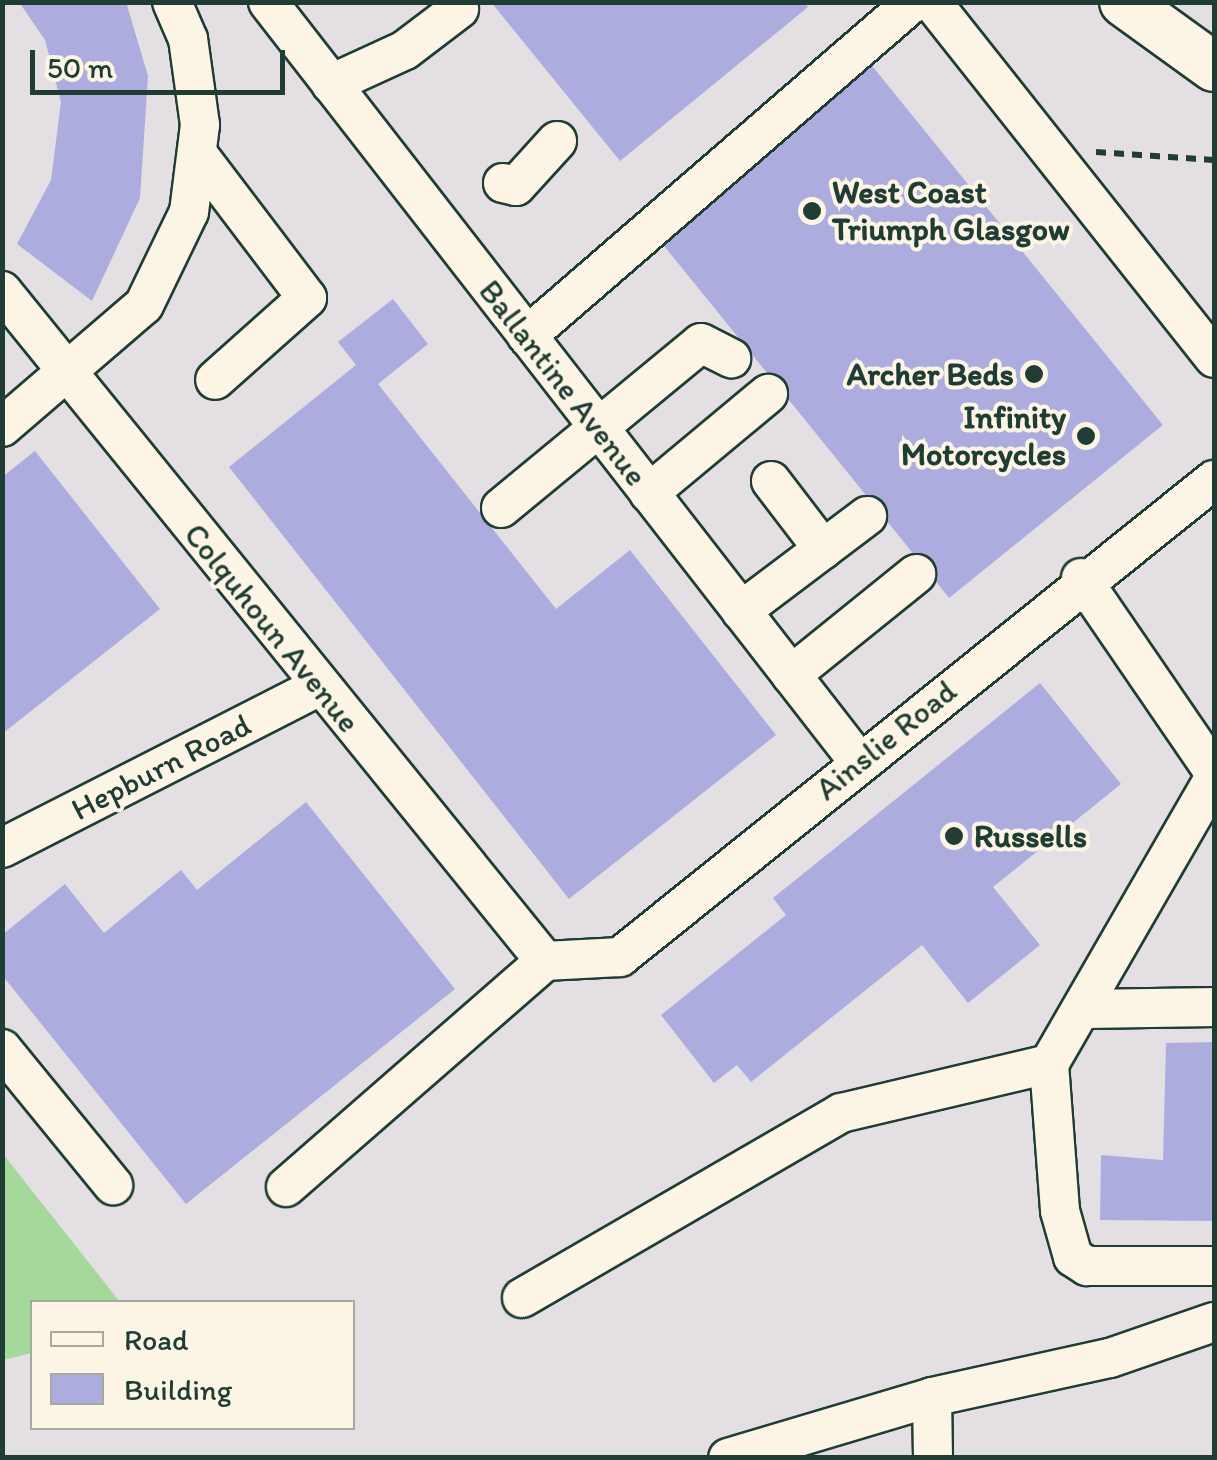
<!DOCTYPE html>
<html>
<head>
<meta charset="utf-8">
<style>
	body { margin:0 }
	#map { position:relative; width:1217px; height:1460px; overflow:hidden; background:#fcf5e5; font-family:Itim,sans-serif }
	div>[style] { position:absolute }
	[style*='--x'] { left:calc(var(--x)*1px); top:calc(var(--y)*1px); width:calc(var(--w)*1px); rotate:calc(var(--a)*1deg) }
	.built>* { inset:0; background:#e4dfe3 }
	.green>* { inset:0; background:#a5d99c }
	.building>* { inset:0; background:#acadde; transform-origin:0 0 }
	.path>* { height:6px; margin-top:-3px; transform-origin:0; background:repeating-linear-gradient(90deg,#1f3d34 0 10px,transparent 0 18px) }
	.roads { filter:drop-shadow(2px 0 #1f3d34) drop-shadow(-2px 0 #1f3d34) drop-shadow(0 2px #1f3d34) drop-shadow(0 -2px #1f3d34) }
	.minor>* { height:38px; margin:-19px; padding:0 19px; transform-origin:19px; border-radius:19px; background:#fcf5e5 }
	.major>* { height:48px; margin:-24px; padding:0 24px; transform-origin:24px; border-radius:24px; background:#fcf5e5 }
	.dots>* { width:28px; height:28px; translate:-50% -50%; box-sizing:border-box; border:5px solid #fcf5e5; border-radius:50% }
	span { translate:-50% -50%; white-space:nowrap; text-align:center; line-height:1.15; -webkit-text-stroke:8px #fcf5e5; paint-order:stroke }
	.poi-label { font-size:32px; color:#1f3d34; font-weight:700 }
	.left { translate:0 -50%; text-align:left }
	.right { translate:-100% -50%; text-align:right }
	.street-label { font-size:32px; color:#1f3d34 }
	.frame { position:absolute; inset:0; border:5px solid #1f3d34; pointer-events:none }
	.legend { position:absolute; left:30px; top:1300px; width:325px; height:130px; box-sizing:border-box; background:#fcf5e5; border:2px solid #a4ab9e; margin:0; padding:12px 18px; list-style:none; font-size:30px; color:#1f3d34 }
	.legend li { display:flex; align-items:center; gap:20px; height:50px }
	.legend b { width:50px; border:2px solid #a4ab9e }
	.scale { position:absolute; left:30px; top:50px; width:255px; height:45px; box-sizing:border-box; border:5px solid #1f3d34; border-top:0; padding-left:12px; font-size:30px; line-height:35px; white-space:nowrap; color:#1f3d34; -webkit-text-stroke:8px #fcf5e5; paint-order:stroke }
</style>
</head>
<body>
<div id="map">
	<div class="built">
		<div style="clip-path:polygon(evenodd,3px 3px,1214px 3px,1214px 1457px,3px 1458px,3px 3px,32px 1302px,352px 1302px,352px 1428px,32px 1428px,32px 1302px)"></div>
	</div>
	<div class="green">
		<div style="clip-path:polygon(3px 1154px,120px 1302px,32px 1302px,32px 1353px,3px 1360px)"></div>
	</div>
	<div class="building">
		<div style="clip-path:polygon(19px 2px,126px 2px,148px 76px,140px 198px,92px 301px,17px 244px,51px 180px,61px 102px,45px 40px)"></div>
		<div style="clip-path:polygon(491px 2px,804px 2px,808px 7px,620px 161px)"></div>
		<div style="left:869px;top:62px;width:467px;height:275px;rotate:51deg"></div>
		<div style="clip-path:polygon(393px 299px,428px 344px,378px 384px,556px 609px,630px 550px,776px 735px,569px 899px,229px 467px,356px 365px,338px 342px)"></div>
		<div style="clip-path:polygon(35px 451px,160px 609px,2px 734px,2px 477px)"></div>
		<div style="clip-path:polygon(1040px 683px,1121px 784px,993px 887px,1040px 945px,968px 1003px,922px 945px,751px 1082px,737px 1065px,714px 1083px,661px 1015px,786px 915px,773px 898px)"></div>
		<div style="clip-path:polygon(306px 802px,455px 989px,186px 1204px,2px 975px,2px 935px,65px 884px,104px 933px,181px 870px,197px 890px)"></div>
		<div style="clip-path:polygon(1214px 1042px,1214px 1221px,1100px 1220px,1101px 1155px,1163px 1160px,1166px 1043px)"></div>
	</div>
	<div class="path">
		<div style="--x:1096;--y:152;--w:118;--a:3.9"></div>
	</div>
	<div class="roads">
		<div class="minor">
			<div style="--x:268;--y:2;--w:963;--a:52.13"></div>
			<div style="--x:932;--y:2;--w:454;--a:51.6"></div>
			<div style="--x:331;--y:84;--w:81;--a:-24.7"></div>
			<div style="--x:405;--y:50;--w:68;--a:-37.2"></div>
			<div style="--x:197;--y:153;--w:182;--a:52.8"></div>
			<div style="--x:307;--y:298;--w:123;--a:138.3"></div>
			<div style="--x:503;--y:183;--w:13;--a:13"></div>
			<div style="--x:516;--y:186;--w:61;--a:-47.7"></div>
			<div style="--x:2;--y:291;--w:862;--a:50.98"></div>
			<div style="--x:527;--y:336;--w:510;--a:-40.87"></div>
			<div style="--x:2;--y:427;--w:187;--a:-40.7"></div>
			<div style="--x:144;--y:305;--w:103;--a:-64.2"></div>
			<div style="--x:189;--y:212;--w:88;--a:-82.8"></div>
			<div style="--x:200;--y:125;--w:87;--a:-97.9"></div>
			<div style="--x:188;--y:39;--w:40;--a:-113.4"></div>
			<div style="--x:771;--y:481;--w:86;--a:52.6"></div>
			<div style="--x:649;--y:493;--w:155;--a:-39.8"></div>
			<div style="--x:501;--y:508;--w:259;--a:-39.5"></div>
			<div style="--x:701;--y:343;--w:34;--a:27"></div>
			<div style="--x:1081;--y:578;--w:235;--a:55.6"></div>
			<div style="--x:741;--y:611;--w:158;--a:-37"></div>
			<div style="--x:791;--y:675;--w:161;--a:-38.9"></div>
			<div style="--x:2;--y:848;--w:357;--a:-27"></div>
			<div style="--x:545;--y:961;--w:75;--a:-3.1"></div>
			<div style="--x:620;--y:957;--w:762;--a:-38.77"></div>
			<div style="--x:1087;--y:1009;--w:127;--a:-0.9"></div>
			<div style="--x:2;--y:1049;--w:176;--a:50.8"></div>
			<div style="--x:1049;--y:1064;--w:147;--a:85.7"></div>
			<div style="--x:1060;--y:1211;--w:48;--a:74.2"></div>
			<div style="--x:1073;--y:1257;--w:17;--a:33"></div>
			<div style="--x:1087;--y:1266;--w:127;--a:0"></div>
			<div style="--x:286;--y:1187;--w:344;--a:-41.1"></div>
			<div style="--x:522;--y:1298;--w:369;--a:-30.1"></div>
			<div style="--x:841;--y:1113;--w:214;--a:-13.3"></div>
			<div style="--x:1049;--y:1064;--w:330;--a:-60"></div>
			<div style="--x:728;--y:1458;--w:213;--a:-16.6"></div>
			<div style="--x:933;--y:1458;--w:61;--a:-90.9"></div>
			<div style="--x:932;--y:1397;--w:182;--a:-12.4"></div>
			<div style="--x:1110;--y:1358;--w:110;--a:-19.1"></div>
		</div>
		<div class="major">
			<div style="--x:1124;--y:2;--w:111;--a:35.8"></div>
		</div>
	</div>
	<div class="dots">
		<div style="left:812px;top:211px;background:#1f3d34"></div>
		<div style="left:1034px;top:374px;background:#1f3d34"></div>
		<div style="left:1086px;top:436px;background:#1f3d34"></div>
		<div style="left:954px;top:836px;background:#1f3d34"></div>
	</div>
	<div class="poi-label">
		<span class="left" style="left:832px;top:211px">West Coast<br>Triumph Glasgow</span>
		<span class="right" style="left:1014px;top:374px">Archer Beds</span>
		<span class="right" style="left:1066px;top:436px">Infinity<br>Motorcycles</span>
		<span class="left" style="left:974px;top:836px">Russells</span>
	</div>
	<div class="street-label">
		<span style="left:563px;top:383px;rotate:52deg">Ballantine Avenue</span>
		<span style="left:272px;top:628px;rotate:51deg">Colquhoun Avenue</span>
		<span style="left:886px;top:740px;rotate:-39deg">Ainslie Road</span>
		<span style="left:161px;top:767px;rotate:-27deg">Hepburn Road</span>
	</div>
	<div class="frame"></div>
	<ul class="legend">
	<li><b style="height:12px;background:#fcf5e5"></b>Road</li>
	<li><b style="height:28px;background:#acadde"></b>Building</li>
	</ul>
	<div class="scale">50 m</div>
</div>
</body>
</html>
